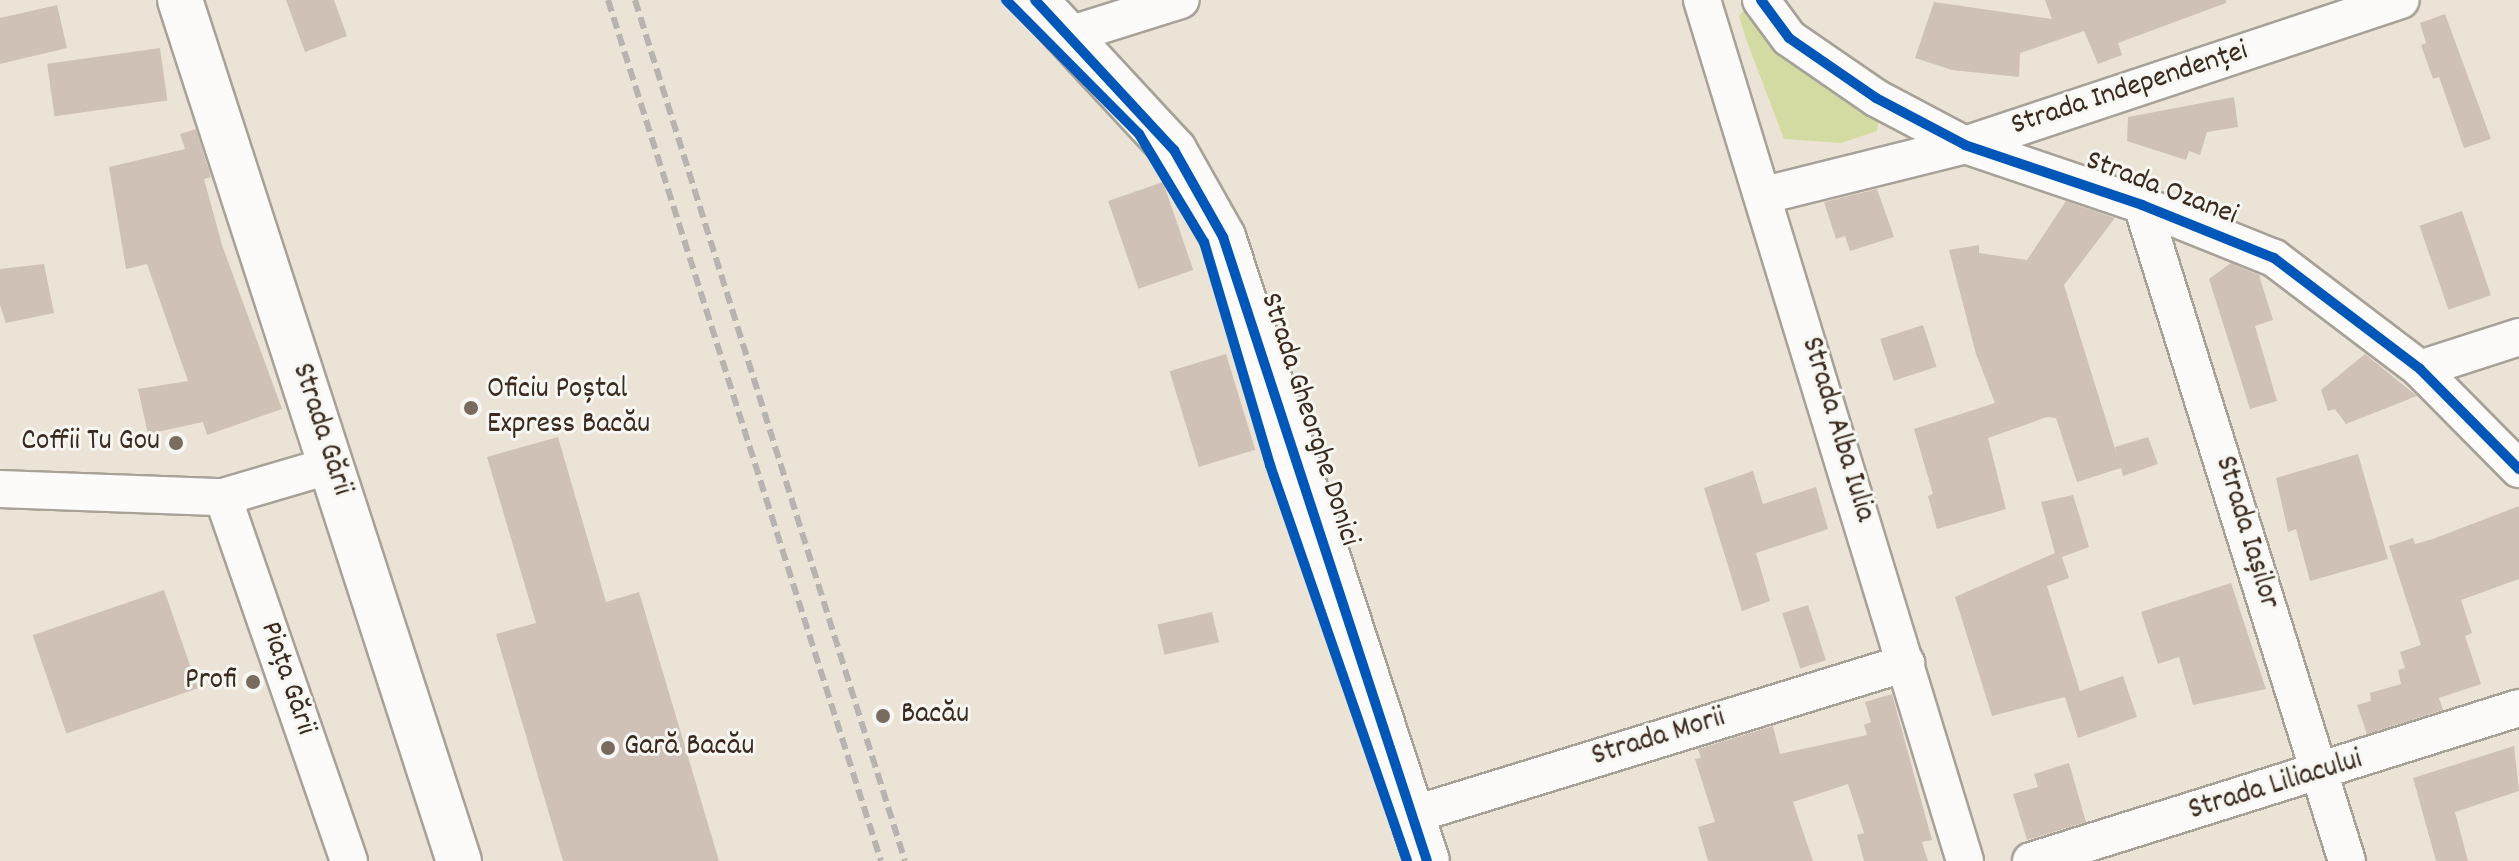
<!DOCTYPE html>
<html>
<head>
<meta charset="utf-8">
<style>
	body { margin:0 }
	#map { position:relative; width:2519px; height:861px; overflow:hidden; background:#ebe3d6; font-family:Dekko,sans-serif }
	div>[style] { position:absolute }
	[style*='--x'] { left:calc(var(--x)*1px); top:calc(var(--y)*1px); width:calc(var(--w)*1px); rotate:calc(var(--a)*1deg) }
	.green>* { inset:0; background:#d4dba2 }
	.building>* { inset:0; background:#d0c1b6; transform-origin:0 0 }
	.roads { filter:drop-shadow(2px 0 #a8a198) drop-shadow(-2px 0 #a8a198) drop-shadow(0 2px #a8a198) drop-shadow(0 -2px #a8a198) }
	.street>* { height:36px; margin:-18px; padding:0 18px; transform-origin:18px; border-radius:18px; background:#fcfbf9 }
	.secondary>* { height:44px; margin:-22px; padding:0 22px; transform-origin:22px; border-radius:22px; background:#fcfbf9 }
	.rail>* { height:6px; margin-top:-3px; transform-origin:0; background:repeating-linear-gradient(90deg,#b6b3b0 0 12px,transparent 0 18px) }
	.cycleway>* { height:10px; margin:-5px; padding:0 5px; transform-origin:5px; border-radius:5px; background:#0057b8 }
	.dots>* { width:22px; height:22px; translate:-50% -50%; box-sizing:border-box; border:4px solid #f6f6f2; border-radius:50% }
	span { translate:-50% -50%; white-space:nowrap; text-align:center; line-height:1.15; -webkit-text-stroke:6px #f6f6f2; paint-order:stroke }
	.street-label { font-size:30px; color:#3b2a1e }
	.poi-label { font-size:30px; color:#3b2a1e }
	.left { translate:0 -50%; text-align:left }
	.right { translate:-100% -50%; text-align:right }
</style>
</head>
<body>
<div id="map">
	<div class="green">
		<div style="clip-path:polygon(1743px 11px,1879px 119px,1877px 131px,1841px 143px,1784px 139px,1746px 39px,1739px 16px)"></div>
	</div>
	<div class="building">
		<div style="clip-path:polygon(286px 0,334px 0,347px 36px,305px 52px)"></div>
		<div style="clip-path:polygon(2045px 0,2226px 0,2226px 3px,2118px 43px,2122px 55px,2098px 64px,2084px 31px,2020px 53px,2019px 77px,1952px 70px,1915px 58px,1934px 2px,2052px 19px)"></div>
		<div style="clip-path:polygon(57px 5px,67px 48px,0 64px,0 18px)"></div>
		<div style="clip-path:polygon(2445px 14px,2491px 139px,2464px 148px,2439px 77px,2433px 79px,2421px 45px,2426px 43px,2420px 23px)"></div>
		<div style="left:160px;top:48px;width:53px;height:114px;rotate:82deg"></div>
		<div style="clip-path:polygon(2234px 97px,2238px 127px,2207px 132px,2200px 155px,2189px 151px,2186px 160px,2127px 141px,2128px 117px)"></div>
		<div style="clip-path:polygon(196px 129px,211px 177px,204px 179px,222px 245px,282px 409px,207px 435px,203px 422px,148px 434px,138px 389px,188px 381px,147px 264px,126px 269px,109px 167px,185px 149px,180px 134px)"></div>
		<div style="left:1163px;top:182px;width:93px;height:58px;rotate:71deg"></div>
		<div style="clip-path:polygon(1877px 189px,1894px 237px,1850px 251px,1845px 236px,1836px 239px,1824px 202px)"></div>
		<div style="clip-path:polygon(2066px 201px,2115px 218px,2064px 285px,2117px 455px,2115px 447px,2148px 437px,2158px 464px,2123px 476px,2121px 468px,2077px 482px,2056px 418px,2047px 417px,1988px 438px,2006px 509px,1937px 529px,1928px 496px,1933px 494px,1914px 429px,1995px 403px,1976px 354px,1949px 250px,1979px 245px,1979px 253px,2027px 260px)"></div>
		<div style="left:2462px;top:211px;width:89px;height:45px;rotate:71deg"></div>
		<div style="clip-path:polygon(2231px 263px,2259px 275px,2273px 320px,2255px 326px,2277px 401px,2250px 409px,2209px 279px)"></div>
		<div style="clip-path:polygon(44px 264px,54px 313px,6px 323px,0 305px,0 269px)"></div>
		<div style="left:1923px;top:325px;width:44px;height:45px;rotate:72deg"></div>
		<div style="left:1226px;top:354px;width:100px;height:59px;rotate:73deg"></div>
		<div style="clip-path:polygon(2365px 354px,2417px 396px,2346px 424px,2335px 409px,2328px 411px,2321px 390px)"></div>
		<div style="clip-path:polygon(558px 437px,606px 602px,639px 592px,719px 861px,563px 861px,496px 634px,536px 623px,487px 457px)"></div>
		<div style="clip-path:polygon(2358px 454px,2388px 559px,2310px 581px,2296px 529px,2288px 532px,2276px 478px)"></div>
		<div style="clip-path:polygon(1753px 471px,1763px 504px,1816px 487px,1828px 529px,1756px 553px,1770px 601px,1742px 611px,1704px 488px)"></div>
		<div style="clip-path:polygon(2073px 495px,2089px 547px,2062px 557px,2069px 578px,2047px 586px,2080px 691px,2123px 676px,2137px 717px,2078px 738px,2065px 697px,1992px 716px,1955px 597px,2055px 553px,2041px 502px)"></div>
		<div style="clip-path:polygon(2519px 506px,2519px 579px,2461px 600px,2472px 633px,2465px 636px,2481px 684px,2439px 698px,2443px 710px,2367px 734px,2357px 705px,2371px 701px,2370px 693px,2401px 684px,2398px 670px,2405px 668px,2400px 652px,2421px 645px,2389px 546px,2413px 538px,2415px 544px,2433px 539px)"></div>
		<div style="clip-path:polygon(2231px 583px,2266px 689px,2193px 705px,2179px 657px,2158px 664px,2141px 612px)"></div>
		<div style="left:164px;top:590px;width:104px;height:139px;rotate:71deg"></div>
		<div style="left:1808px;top:605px;width:58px;height:27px;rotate:72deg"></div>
		<div style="left:1212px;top:612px;width:31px;height:56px;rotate:77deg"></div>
		<div style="clip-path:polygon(1892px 694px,1932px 840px,1922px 842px,1928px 861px,1864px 861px,1857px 835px,1864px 833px,1848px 784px,1793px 802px,1813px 861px,1708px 861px,1698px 827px,1715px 822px,1695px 759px,1701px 758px,1698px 749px,1773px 726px,1780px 754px,1867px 735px,1864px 725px,1871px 722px,1865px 702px)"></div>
		<div style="clip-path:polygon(2514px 746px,2519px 791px,2455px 812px,2468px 861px,2436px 861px,2413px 778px)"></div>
		<div style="clip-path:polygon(2069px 763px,2086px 822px,2027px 840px,2013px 794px,2038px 787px,2034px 774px)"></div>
	</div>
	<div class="roads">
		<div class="street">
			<div style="--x:1702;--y:0;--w:900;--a:73.01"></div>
			<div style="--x:1761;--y:0;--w:47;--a:53.6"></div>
			<div style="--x:1789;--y:38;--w:106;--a:34.6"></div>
			<div style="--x:1876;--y:98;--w:101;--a:27.8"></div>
			<div style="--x:1965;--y:145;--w:187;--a:18.7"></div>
			<div style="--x:2142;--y:205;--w:142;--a:21.9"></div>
			<div style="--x:2274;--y:258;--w:183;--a:37.2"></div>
			<div style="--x:2420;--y:369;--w:141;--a:45.3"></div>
			<div style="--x:1069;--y:35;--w:117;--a:-17.4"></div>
			<div style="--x:1765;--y:195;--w:206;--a:-14"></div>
			<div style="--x:1965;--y:145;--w:459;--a:-18.4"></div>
			<div style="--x:2142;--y:205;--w:687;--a:72.65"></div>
			<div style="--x:2420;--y:369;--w:104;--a:-17.9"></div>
			<div style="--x:0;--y:489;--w:223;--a:2.1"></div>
			<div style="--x:223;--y:497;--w:114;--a:-16.4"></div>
			<div style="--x:223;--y:497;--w:385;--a:70.9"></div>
			<div style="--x:1412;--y:815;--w:517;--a:-17.1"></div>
			<div style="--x:2031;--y:861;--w:511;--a:-17.41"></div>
		</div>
		<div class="secondary">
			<div style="--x:180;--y:0;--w:905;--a:72.05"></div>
			<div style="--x:1035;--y:0;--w:205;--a:47.2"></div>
			<div style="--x:1174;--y:150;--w:100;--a:60.6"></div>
			<div style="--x:1223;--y:237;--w:656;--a:71.9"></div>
		</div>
	</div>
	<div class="rail">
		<div style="--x:608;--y:0;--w:903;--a:72.41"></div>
		<div style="--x:635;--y:0;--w:902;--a:72.59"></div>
	</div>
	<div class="cycleway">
		<div style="--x:1006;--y:0;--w:189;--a:45.2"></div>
		<div style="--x:1139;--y:134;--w:126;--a:59"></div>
		<div style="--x:1204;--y:242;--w:233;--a:73.5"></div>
		<div style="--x:1270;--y:465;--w:419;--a:70.9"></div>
		<div style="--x:1035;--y:0;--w:205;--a:47.2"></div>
		<div style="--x:1174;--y:150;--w:100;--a:60.6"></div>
		<div style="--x:1223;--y:237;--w:656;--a:71.9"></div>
		<div style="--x:1761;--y:0;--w:47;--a:53.6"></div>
		<div style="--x:1789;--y:38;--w:106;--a:34.6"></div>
		<div style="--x:1876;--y:98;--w:101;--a:27.8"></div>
		<div style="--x:1965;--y:145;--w:187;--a:18.7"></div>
		<div style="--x:2142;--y:205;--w:142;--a:21.9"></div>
		<div style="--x:2274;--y:258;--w:183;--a:37.2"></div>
		<div style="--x:2420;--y:369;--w:141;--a:45.3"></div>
	</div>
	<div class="dots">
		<div style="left:471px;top:408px;background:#796b5e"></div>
		<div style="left:176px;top:443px;background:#796b5e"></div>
		<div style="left:253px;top:682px;background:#796b5e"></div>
		<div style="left:883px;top:716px;background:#796b5e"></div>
		<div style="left:608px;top:748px;background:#796b5e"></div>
	</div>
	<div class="street-label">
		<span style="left:2130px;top:90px;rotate:-18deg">Strada Independenței</span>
		<span style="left:2161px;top:190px;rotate:21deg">Strada Ozanei</span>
		<span style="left:1308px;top:420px;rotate:72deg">Strada Gheorghe Donici</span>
		<span style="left:320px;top:430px;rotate:72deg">Strada Gării</span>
		<span style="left:1836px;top:430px;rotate:73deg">Strada Alba Iulia</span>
		<span style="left:2245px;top:533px;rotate:73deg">Strada Iașilor</span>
		<span style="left:286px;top:679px;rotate:71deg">Piața Gării</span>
		<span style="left:1659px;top:739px;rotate:-17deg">Strada Morii</span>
		<span style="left:2276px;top:787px;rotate:-17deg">Strada Liliacului</span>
	</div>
	<div class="poi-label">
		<span class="left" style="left:487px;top:408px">Oficiu Poștal<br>Express Bacău</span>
		<span class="right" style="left:160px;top:443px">Coffii Tu Gou</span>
		<span class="right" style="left:237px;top:682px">Profi</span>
		<span class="left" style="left:901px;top:716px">Bacău</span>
		<span class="left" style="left:624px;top:748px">Gară Bacău</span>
	</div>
</div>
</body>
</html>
